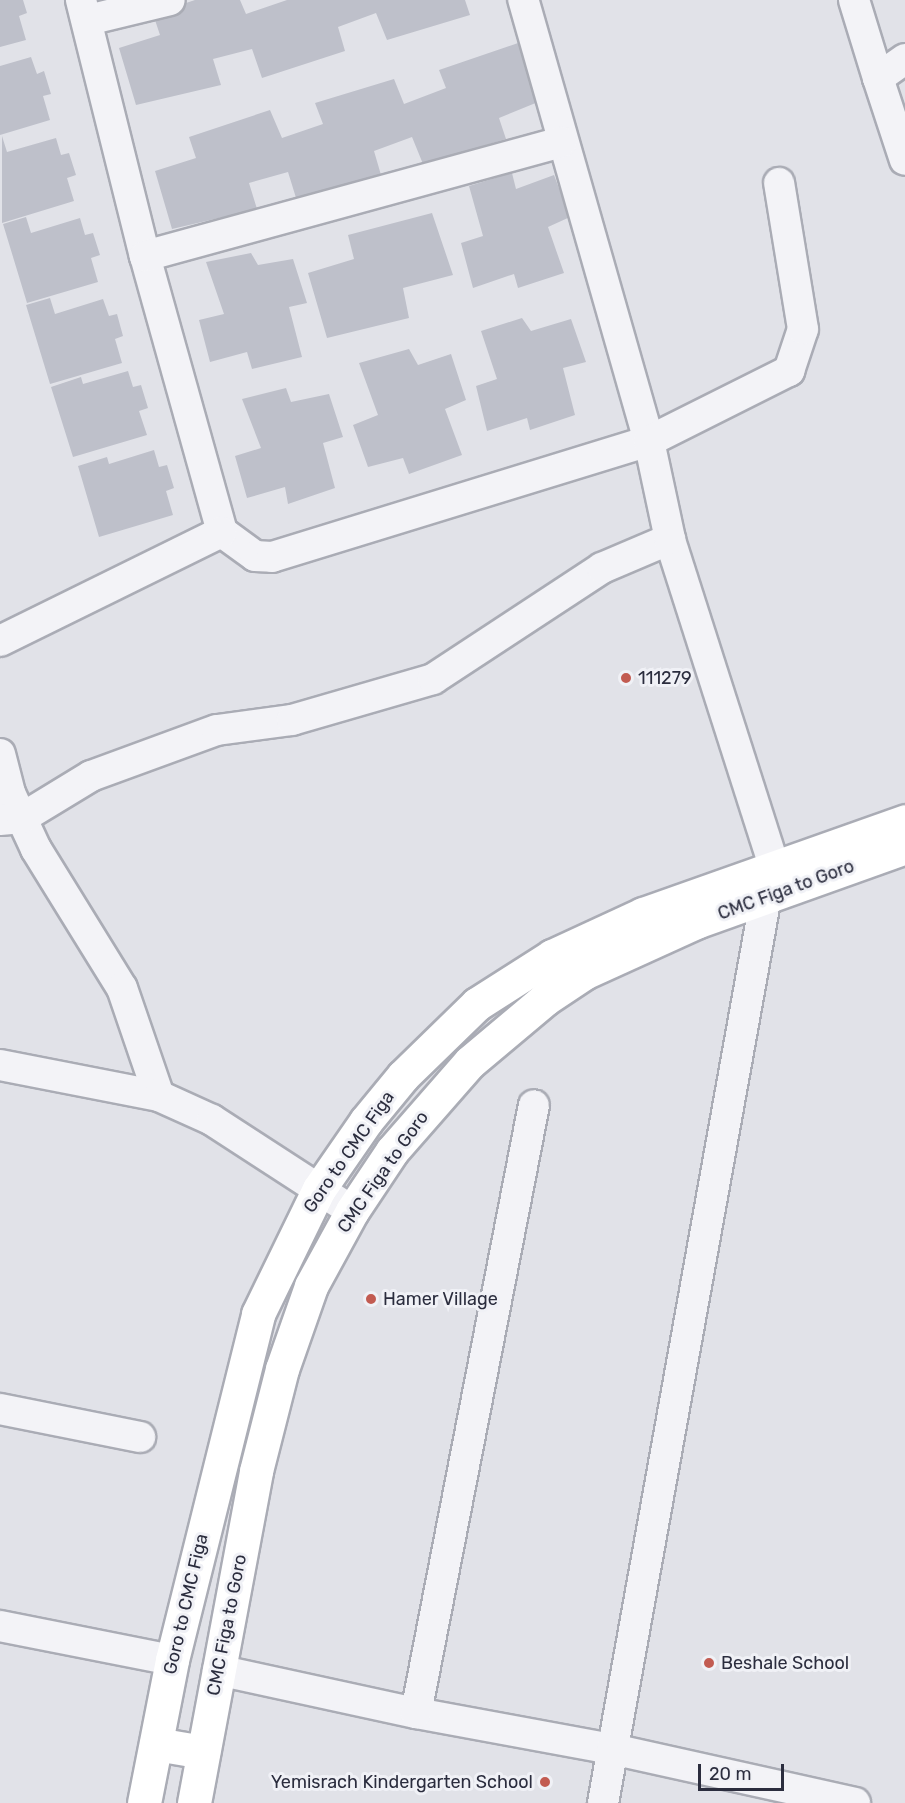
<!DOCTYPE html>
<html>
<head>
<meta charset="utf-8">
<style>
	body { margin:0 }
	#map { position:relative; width:905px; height:1803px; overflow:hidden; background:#e1e2e8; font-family:Rubik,sans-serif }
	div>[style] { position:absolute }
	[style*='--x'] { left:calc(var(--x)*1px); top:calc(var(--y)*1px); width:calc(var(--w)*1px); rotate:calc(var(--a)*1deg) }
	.building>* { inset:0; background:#bec0ca }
	.roads { filter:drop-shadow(2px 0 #aaacb5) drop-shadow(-2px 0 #aaacb5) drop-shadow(0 2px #aaacb5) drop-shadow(0 -2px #aaacb5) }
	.street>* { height:30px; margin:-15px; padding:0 15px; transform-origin:15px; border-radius:15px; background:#f3f3f7 }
	.secondary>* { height:33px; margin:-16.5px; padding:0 16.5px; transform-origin:16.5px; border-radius:16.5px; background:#fff }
	.primary>* { height:33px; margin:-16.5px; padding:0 16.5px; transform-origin:16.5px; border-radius:16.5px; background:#fff }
	.dots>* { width:16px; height:16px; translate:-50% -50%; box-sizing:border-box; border:3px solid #f0f1f6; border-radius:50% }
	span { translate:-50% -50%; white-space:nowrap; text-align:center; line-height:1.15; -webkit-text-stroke:6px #f0f1f6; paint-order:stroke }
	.poi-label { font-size:18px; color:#2b2d3e }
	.left { translate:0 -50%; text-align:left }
	.right { translate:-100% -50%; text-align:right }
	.street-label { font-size:18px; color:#2b2d3e }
	.scale { position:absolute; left:698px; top:1764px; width:86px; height:27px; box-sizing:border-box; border:3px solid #2b2d3e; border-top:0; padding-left:8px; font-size:18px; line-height:21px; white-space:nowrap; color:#2b2d3e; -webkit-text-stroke:4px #f0f1f6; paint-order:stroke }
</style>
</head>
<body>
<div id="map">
	<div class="building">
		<div style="clip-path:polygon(0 0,23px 0,27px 13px,19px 16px,26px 40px,0 47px)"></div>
		<div style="clip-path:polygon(195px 0,240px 0,246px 14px,287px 0,465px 0,470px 15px,387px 40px,376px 13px,338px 27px,345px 51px,262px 78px,252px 49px,213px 59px,221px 85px,136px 105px,119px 48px,160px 35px,153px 14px)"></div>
		<div style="clip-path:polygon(521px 42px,543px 100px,499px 118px,506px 139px,423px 164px,412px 137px,374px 151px,381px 175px,297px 201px,288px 172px,249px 183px,257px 209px,172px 229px,155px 171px,196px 158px,189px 137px,270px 110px,282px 138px,323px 124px,315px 103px,394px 79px,404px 104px,446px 88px,439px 70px)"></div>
		<div style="clip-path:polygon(31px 57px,37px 74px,44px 71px,51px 94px,43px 96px,50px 120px,0 135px,0 66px)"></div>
		<div style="clip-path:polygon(2px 136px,7px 152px,56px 138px,61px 155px,69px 153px,76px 175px,67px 178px,74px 201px,2px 223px)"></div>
		<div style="clip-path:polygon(512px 173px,516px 189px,554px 175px,570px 217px,548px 227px,564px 273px,518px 288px,514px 274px,473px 288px,461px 243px,483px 236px,469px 186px)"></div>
		<div style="clip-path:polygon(432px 213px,453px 275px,403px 288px,409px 318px,327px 338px,308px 273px,354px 259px,348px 235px)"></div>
		<div style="clip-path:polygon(26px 217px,31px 233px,80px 218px,85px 235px,93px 233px,100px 255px,91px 258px,98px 282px,27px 303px,3px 224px)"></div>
		<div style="clip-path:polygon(251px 253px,258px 265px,293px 259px,307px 303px,289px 307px,302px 357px,252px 369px,247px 352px,210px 362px,199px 320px,224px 314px,206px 262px)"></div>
		<div style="clip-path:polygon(50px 298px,55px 314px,103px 299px,109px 316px,117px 314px,123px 336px,115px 339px,122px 363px,50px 384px,26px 305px)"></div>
		<div style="clip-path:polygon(522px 318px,531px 331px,571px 319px,586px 362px,563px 368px,575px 415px,530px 430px,527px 418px,487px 431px,476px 386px,497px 379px,481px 331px)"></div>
		<div style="clip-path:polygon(409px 349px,418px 365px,451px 354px,466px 400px,445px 409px,462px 455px,409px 474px,403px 458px,368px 467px,353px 425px,378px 415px,359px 363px)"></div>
		<div style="clip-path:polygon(128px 371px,133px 387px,141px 385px,148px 408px,139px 411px,147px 435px,73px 457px,51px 387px,81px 377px,83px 384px)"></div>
		<div style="clip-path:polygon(286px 388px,291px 402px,329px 394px,343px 437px,323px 443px,335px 488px,288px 504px,285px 487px,247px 498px,235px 456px,261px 448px,242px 399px)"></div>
		<div style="clip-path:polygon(154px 450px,159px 467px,167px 465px,174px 488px,166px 491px,173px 515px,99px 537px,78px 466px,107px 457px,109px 464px)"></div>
	</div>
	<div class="roads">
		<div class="street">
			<div style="--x:81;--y:0;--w:264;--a:76"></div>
			<div style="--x:145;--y:256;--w:287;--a:74.4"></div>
			<div style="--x:222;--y:532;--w:41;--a:36"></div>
			<div style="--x:255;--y:556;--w:17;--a:3"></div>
			<div style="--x:272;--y:557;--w:394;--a:-17.1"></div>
			<div style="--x:649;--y:441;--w:459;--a:-105.9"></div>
			<div style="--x:854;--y:0;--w:82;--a:72.9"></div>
			<div style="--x:88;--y:20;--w:84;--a:-13.7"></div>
			<div style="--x:905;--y:59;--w:33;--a:145"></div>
			<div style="--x:878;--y:78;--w:86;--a:71.8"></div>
			<div style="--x:145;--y:256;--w:432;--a:-15.3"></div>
			<div style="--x:0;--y:641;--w:247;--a:-26.2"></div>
			<div style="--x:0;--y:754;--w:40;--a:75.6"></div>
			<div style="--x:10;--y:793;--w:62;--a:65.1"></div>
			<div style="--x:36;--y:849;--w:163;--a:58.3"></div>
			<div style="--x:122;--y:988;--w:114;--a:71.1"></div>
			<div style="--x:0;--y:820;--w:22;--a:-5"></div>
			<div style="--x:22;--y:818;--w:81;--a:-31.3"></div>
			<div style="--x:91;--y:776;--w:134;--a:-20.1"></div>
			<div style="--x:217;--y:730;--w:76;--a:-7.6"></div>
			<div style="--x:292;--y:720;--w:147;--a:-16.2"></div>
			<div style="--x:433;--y:679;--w:202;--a:-33.3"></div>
			<div style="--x:602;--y:568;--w:74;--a:-23.1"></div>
			<div style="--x:775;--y:869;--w:346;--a:-107.7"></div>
			<div style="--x:670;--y:539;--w:100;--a:-102.1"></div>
			<div style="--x:649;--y:441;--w:157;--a:-26.6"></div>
			<div style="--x:789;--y:371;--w:44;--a:-71.6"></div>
			<div style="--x:803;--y:329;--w:148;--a:-99.3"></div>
			<div style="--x:0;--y:1065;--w:162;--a:11"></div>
			<div style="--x:159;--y:1096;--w:58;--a:24.4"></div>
			<div style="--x:212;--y:1120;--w:167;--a:33"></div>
			<div style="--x:0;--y:1409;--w:143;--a:11.3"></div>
			<div style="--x:0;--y:1626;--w:175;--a:11.2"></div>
			<div style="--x:218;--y:1670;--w:203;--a:12.3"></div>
			<div style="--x:416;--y:1713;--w:199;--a:10.4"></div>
			<div style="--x:612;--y:1749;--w:249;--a:12.5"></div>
			<div style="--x:416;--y:1713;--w:619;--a:-79.02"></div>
			<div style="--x:603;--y:1803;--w:922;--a:-79.81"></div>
		</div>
		<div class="secondary">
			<div style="--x:156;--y:1744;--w:48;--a:9.7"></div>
		</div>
		<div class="primary">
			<div style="--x:144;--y:1803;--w:146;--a:-78.9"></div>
			<div style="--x:172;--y:1660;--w:357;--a:-76"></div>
			<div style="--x:258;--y:1314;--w:139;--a:-64"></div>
			<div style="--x:319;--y:1189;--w:83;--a:-55.3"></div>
			<div style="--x:366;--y:1121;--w:58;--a:-50.6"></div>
			<div style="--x:403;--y:1076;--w:103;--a:-44.2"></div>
			<div style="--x:477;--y:1004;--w:89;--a:-32.6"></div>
			<div style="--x:552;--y:956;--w:100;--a:-24.8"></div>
			<div style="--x:643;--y:914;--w:278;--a:-19.5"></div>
			<div style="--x:194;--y:1803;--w:338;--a:-79.4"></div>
			<div style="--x:256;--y:1471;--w:105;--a:-75.7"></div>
			<div style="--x:282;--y:1369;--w:88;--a:-70.7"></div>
			<div style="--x:311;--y:1286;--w:85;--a:-61.3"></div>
			<div style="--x:352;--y:1211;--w:72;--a:-56.3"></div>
			<div style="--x:392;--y:1151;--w:118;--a:-48.8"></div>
			<div style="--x:470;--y:1062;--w:98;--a:-40"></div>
			<div style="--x:545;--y:999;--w:47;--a:-33.7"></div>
			<div style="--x:584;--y:973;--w:123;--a:-24.5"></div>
			<div style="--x:696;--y:922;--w:222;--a:-19.7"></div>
		</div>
	</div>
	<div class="dots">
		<div style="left:626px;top:678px;background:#c25b51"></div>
		<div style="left:371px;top:1299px;background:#c25b51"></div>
		<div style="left:709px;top:1663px;background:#c25b51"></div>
		<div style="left:545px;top:1782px;background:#c25b51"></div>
	</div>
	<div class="poi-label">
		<span class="left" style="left:638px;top:678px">111279</span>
		<span class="left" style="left:383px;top:1299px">Hamer Village</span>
		<span class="left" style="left:721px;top:1663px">Beshale School</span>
		<span class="right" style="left:533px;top:1782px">Yemisrach Kindergarten School</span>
	</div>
	<div class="street-label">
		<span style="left:786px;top:890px;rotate:-20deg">CMC Figa to Goro</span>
		<span style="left:349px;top:1152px;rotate:-55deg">Goro to CMC Figa</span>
		<span style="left:383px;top:1172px;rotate:-55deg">CMC Figa to Goro</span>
		<span style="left:186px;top:1604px;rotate:-77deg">Goro to CMC Figa</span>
		<span style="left:227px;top:1625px;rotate:-79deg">CMC Figa to Goro</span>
	</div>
	<div class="scale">20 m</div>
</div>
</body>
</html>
